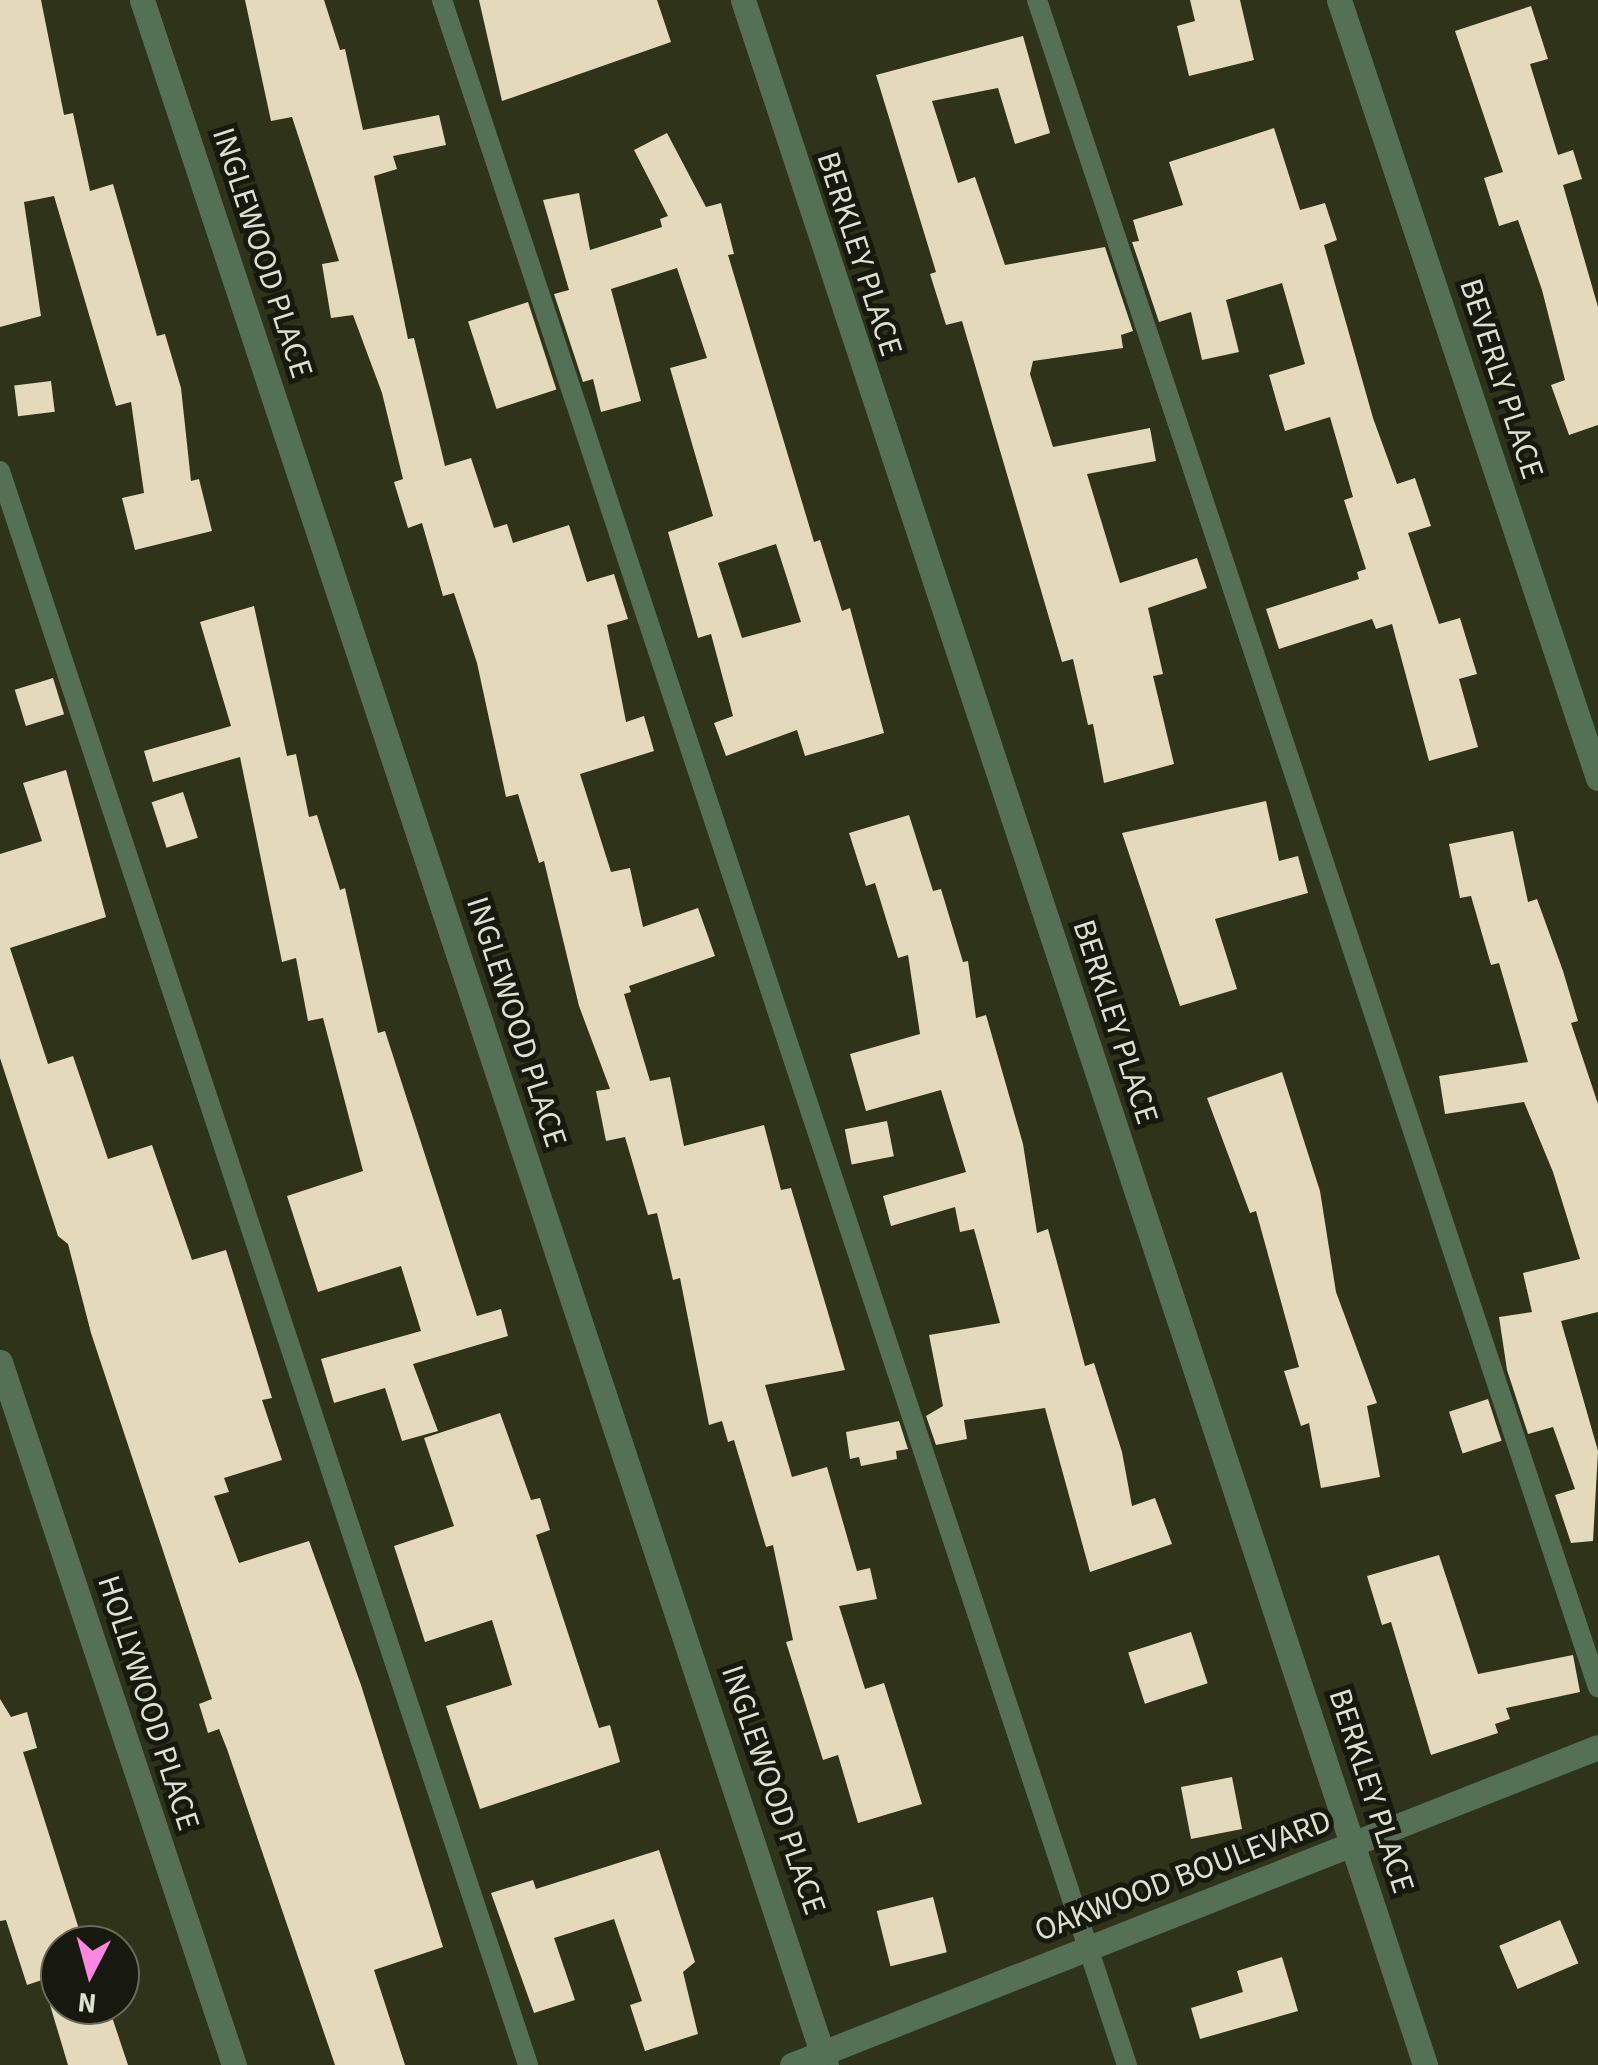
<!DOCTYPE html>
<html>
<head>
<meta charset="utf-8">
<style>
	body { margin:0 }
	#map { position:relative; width:1598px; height:2065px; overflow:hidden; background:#2e3319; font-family:"Source Sans 3",sans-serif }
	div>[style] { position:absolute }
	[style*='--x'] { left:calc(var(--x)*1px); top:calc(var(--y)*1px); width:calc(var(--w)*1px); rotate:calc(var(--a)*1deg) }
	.building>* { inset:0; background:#e4d9ba; transform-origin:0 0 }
	.service>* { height:20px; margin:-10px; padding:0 10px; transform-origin:10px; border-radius:10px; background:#547156 }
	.minor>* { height:25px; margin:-12.5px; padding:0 12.5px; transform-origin:12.5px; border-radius:12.5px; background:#547156 }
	span { translate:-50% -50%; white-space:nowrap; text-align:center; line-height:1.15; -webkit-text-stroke:10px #17190e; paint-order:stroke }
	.street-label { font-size:32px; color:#dde1d1 }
	.north { position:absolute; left:40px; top:1925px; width:100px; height:100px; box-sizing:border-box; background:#17190e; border:2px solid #66695c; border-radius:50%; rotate:186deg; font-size:28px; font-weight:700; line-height:40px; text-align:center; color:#dde1d1 }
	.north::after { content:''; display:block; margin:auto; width:35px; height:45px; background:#fe85e0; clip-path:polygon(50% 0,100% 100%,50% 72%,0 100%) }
</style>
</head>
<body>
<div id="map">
	<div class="building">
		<div style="clip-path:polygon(0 0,41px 0,64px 115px,73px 113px,90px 191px,113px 184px,157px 336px,165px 334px,181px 388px,191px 481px,199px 479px,212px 531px,135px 550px,122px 498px,144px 493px,131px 402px,116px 406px,54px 196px,24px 202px,41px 316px,0 327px)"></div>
		<div style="clip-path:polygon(245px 0,324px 0,340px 50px,345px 49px,363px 130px,439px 115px,446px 145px,393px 156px,397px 169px,374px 176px,408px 339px,414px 338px,445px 466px,471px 458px,494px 528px,507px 524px,513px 543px,569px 525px,587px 582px,614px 574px,628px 619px,607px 625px,626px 722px,644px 716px,654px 751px,580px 774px,611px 872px,630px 868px,643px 927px,698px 908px,715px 956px,629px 986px,631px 992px,624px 994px,650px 1081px,670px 1077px,684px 1146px,764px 1125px,781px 1190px,791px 1188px,845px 1370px,765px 1385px,792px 1477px,827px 1467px,857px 1571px,870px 1568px,877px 1599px,839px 1606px,865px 1689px,884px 1683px,922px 1804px,858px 1823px,838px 1755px,823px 1760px,786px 1642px,793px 1640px,773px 1545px,766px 1547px,734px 1440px,728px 1442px,722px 1421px,709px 1425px,680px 1278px,673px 1280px,657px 1213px,648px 1215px,625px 1137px,606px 1141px,596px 1091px,610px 1089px,579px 1006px,544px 861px,539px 863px,518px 794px,506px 797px,477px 663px,454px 593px,443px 596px,422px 523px,408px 528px,394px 482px,403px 479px,382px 393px,353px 315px,331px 318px,322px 264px,339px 261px,292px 117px,271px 121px)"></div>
		<div style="clip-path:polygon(479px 0,657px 0,671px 42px,502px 101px)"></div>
		<div style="clip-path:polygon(1190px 0,1240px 0,1254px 60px,1189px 76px,1177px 26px,1195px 21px)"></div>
		<div style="clip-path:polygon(1531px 6px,1548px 59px,1530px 64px,1558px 155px,1573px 150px,1582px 179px,1563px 185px,1598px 307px,1598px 425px,1569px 435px,1551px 385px,1565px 380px,1542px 290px,1518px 220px,1499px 226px,1484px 178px,1503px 172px,1455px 31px)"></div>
		<div style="clip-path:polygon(1023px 36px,1050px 133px,1015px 144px,998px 88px,932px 101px,958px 183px,975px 177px,1005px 265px,1105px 247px,1133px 331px,1121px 335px,1123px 348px,1033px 361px,1030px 374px,1053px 447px,1150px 428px,1156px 461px,1087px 474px,1120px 583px,1197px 558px,1207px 588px,1148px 608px,1163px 674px,1153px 676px,1174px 764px,1104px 783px,1093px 724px,1088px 725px,1073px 659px,1062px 662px,962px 321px,946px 325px,930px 274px,936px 272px,876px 75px)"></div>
		<div style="clip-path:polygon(1274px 128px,1300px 210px,1325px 203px,1337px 240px,1324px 245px,1373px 418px,1397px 484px,1415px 478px,1431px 526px,1408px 533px,1439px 624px,1460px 618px,1477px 674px,1459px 679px,1478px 747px,1429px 761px,1392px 624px,1376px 629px,1372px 619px,1279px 649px,1266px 609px,1359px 579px,1357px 572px,1366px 569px,1344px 500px,1353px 497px,1330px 417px,1285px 431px,1269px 375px,1305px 364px,1282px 283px,1226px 300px,1239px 352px,1202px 360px,1191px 312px,1159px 322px,1132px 242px,1139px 241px,1133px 220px,1183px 205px,1169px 162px)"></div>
		<div style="clip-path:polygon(evenodd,667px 133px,706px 207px,721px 203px,734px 254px,728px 255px,814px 542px,820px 540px,842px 611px,850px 608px,884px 733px,805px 756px,797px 730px,726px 756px,714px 723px,733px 716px,711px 634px,698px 638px,668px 532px,713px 516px,670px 368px,707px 358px,677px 268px,611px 289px,641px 401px,601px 412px,593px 379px,583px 382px,554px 294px,569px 290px,543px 200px,579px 193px,590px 250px,662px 227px,660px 219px,668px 216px,634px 150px,667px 133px,776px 544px,801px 622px,742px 638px,718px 563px,776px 544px)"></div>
		<div style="left:528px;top:302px;width:92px;height:63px;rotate:72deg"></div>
		<div style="left:51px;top:381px;width:31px;height:37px;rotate:83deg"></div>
		<div style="clip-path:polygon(254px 606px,287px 756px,296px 754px,309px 817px,317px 815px,340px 890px,345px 888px,378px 1033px,385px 1031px,477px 1316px,501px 1309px,508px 1336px,413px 1364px,438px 1431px,402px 1441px,385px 1388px,334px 1403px,321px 1359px,421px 1331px,401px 1266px,318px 1292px,287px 1196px,363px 1171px,323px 1018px,308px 1021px,296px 958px,282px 962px,240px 757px,153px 782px,144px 751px,231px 726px,200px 622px)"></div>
		<div style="left:53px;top:678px;width:38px;height:40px;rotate:73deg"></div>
		<div style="clip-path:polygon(66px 770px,106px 917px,10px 948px,48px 1064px,73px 1056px,108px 1159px,152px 1145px,192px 1260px,226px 1250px,272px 1398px,262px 1400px,282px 1460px,224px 1478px,229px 1492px,214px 1496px,239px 1563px,309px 1541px,361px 1685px,443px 1947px,374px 1970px,405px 2065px,335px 2065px,227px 1749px,219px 1729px,208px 1733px,199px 1704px,212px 1699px,91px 1333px,68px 1244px,58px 1236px,0 1058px,0 854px,42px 841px,23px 783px)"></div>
		<div style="left:183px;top:792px;width:48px;height:33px;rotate:72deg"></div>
		<div style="clip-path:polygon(1266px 801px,1279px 861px,1298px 856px,1308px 893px,1215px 919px,1237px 989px,1180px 1006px,1122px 833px)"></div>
		<div style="clip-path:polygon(909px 815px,933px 891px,941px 889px,963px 962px,968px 961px,976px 1018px,986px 1015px,1023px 1144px,1037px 1233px,1048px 1229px,1085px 1366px,1094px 1363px,1122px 1452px,1132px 1506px,1155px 1498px,1172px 1544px,1090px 1572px,1045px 1408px,964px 1420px,967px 1439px,936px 1445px,926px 1416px,943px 1406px,929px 1335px,1000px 1323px,974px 1229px,960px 1232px,955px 1207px,891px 1226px,883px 1196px,966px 1172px,941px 1090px,866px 1111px,850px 1054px,920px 1034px,908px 955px,898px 958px,875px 883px,866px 886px,849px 833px)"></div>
		<div style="clip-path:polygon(1513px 831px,1528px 902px,1537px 899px,1563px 971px,1578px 1021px,1571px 1023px,1598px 1104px,1598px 1312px,1561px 1321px,1598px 1451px,1593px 1541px,1571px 1543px,1555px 1495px,1575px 1489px,1553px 1427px,1528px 1434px,1507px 1370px,1499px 1317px,1532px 1312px,1523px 1273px,1580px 1259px,1553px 1172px,1524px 1102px,1445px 1114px,1439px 1076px,1528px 1062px,1499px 963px,1491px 965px,1471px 896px,1460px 898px,1449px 844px)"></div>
		<div style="clip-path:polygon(1282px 1072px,1320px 1191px,1336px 1292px,1377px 1403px,1367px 1406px,1380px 1477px,1321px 1488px,1309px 1423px,1301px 1426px,1284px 1371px,1299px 1367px,1256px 1211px,1250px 1213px,1207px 1098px)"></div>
		<div style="left:887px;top:1121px;width:36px;height:43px;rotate:79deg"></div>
		<div style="left:1488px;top:1399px;width:44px;height:41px;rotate:72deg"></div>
		<div style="clip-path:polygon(500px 1413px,531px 1500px,540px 1498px,550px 1530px,536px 1535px,599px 1728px,610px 1725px,620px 1762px,480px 1809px,446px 1706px,512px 1685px,492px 1620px,425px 1642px,394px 1546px,454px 1526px,424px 1438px)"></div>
		<div style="clip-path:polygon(899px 1421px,908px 1449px,896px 1451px,897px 1459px,861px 1466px,859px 1457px,850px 1459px,846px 1432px)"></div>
		<div style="clip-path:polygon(1439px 1555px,1478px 1674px,1573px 1655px,1580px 1692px,1506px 1708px,1510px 1719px,1495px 1724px,1498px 1733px,1431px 1755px,1391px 1622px,1382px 1625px,1367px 1576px)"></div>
		<div style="left:1191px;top:1632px;width:54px;height:66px;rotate:72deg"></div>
		<div style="clip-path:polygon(0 1699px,11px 1717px,27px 1712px,37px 1748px,23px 1752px,84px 1945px,60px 1945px,60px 1974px,27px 1985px,6px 1920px,0 1921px)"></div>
		<div style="left:1232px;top:1777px;width:53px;height:52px;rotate:79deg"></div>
		<div style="clip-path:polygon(659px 1850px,695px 1962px,683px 1972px,698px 2034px,645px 2051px,630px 2005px,642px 2001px,614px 1919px,554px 1938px,575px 2000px,534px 2013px,491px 1893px,533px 1880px,536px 1889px)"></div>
		<div style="left:933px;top:1897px;width:57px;height:58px;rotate:76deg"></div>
		<div style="left:1560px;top:1920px;width:47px;height:66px;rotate:67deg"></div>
		<div style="clip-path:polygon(1282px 1957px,1298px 2011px,1200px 2039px,1191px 2008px,1243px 1992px,1237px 1971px)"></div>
		<div style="clip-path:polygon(50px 2005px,108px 2005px,128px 2065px,68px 2065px)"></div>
	</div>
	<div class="service">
		<div style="--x:442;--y:0;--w:2176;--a:71.65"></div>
		<div style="--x:1037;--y:0;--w:1778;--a:71.61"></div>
		<div style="--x:0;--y:471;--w:1679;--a:71.67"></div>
	</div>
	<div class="minor">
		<div style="--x:142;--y:0;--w:2175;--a:71.67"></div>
		<div style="--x:743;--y:0;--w:2175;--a:71.72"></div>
		<div style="--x:1339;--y:0;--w:820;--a:71.59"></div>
		<div style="--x:0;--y:1362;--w:741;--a:71.59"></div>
		<div style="--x:792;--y:2065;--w:866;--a:-21.53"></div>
	</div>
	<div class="street-label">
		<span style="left:262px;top:253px;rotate:72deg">INGLEWOOD PLACE</span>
		<span style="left:859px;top:254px;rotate:72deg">BERKLEY PLACE</span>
		<span style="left:1501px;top:379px;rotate:72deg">BEVERLY PLACE</span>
		<span style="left:516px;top:1022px;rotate:72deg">INGLEWOOD PLACE</span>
		<span style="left:1115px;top:1022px;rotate:72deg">BERKLEY PLACE</span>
		<span style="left:148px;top:1703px;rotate:72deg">HOLLYWOOD PLACE</span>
		<span style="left:773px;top:1790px;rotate:71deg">INGLEWOOD PLACE</span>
		<span style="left:1371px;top:1791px;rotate:72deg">BERKLEY PLACE</span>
		<span style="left:1183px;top:1876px;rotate:-21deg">OAKWOOD BOULEVARD</span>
	</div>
	<div class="north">N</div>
</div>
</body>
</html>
